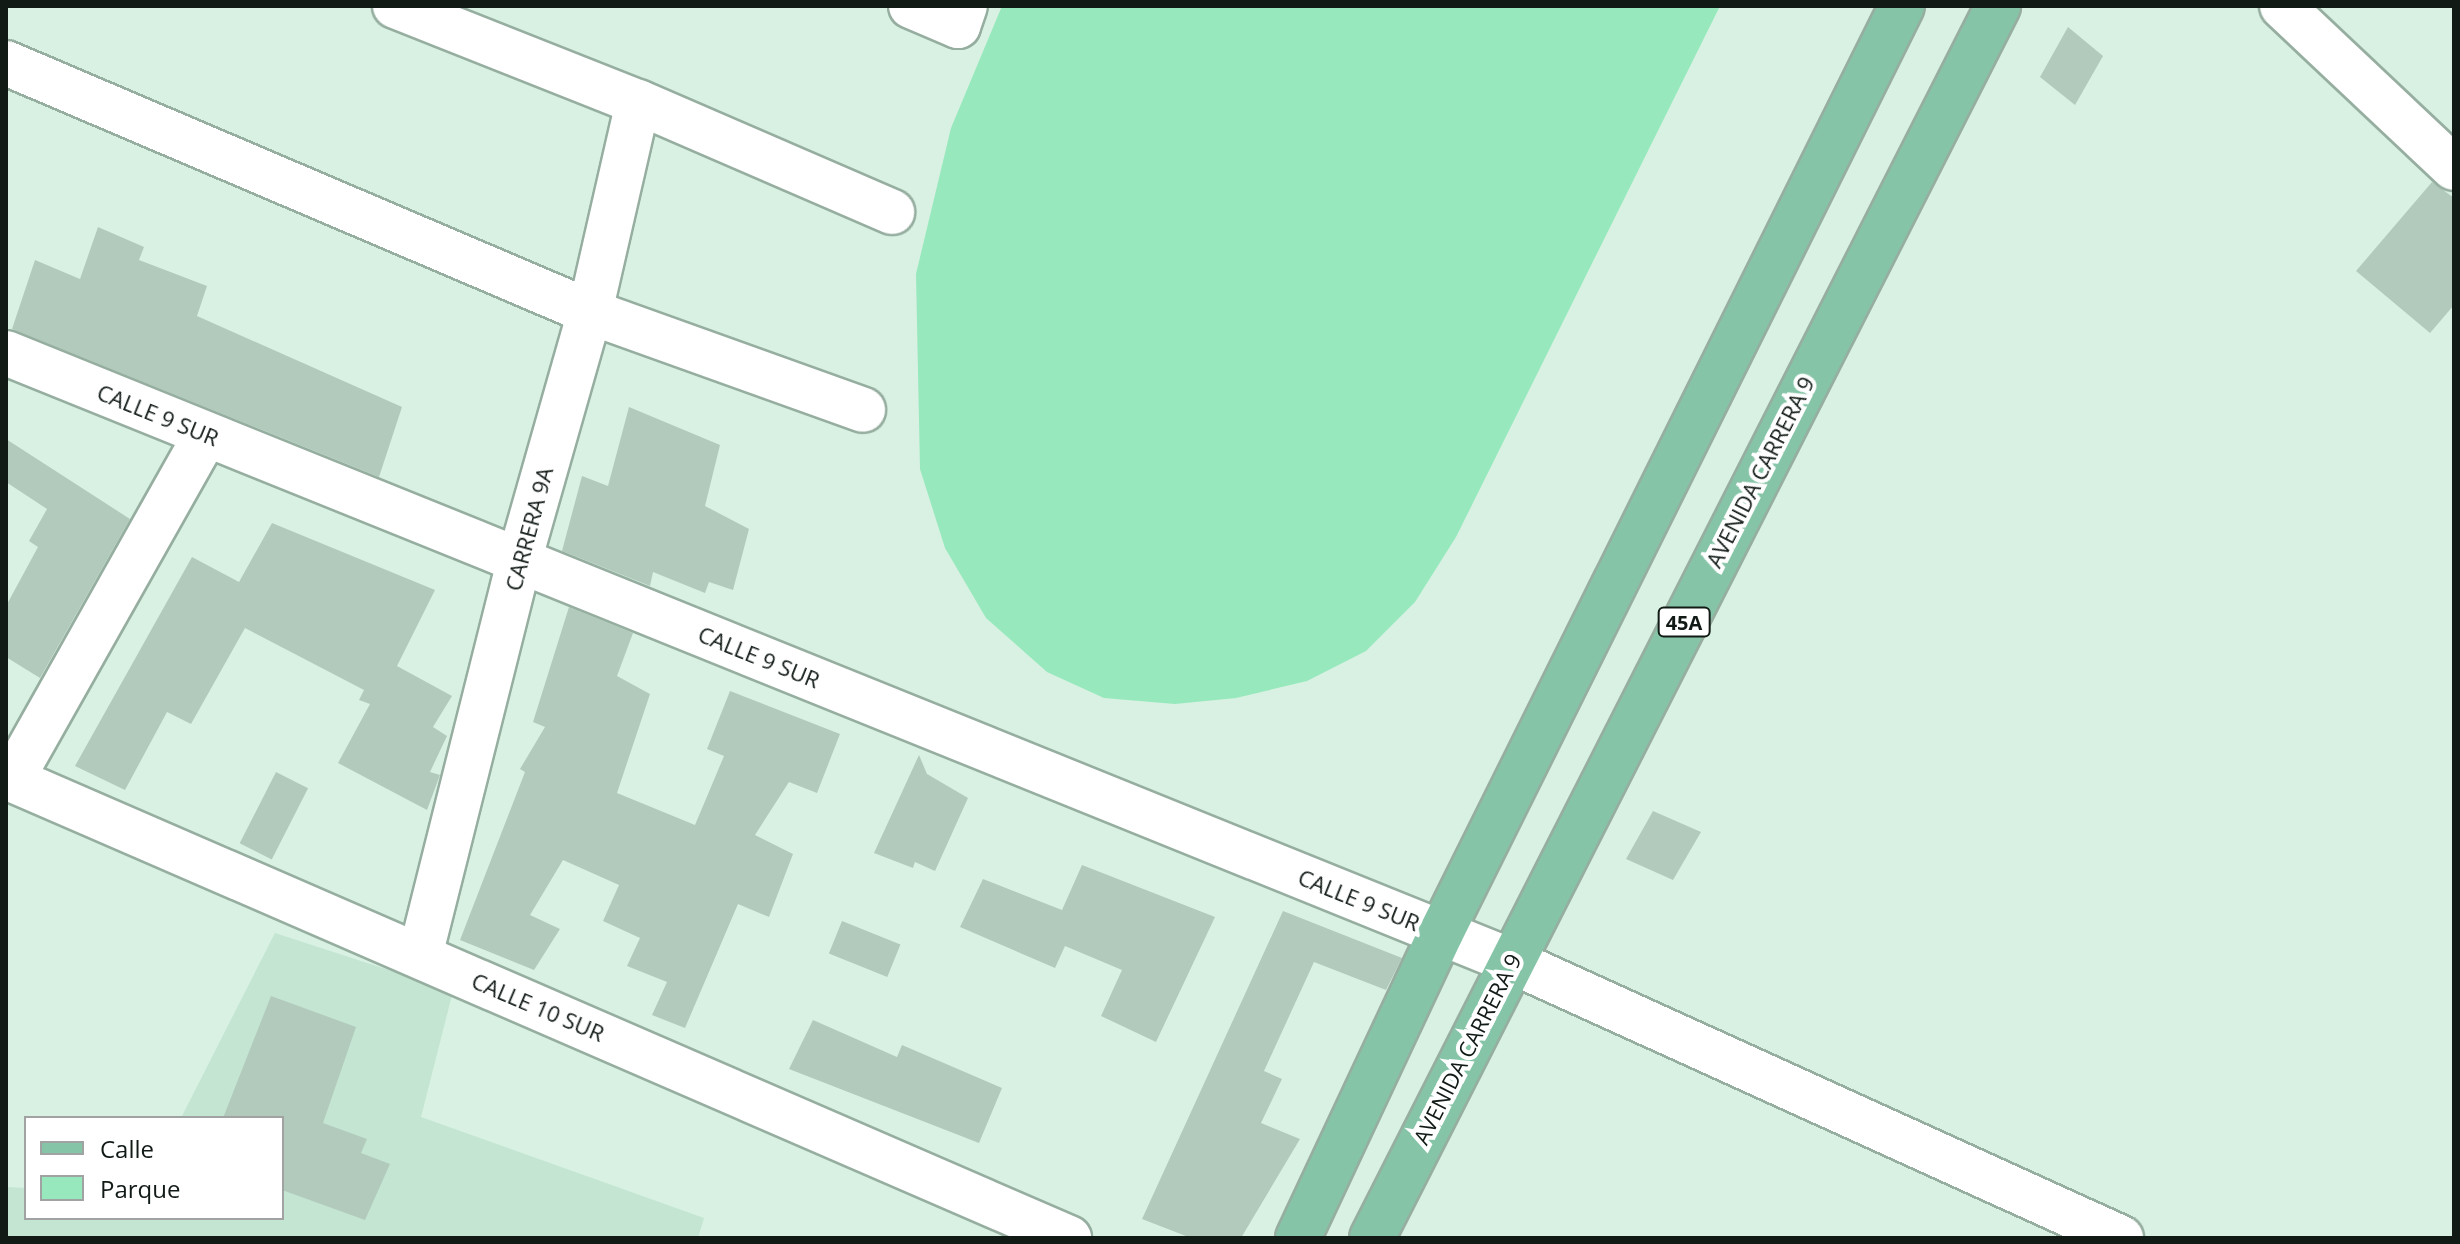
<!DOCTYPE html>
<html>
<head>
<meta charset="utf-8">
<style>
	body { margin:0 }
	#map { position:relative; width:2460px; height:1244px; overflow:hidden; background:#d8f1e2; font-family:"Open Sans",sans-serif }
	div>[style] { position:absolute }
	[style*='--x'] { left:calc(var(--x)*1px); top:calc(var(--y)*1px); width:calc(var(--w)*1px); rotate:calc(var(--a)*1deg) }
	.built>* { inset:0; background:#c4e5d2 }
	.green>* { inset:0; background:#97e9bd }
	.building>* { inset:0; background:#b2cabc; transform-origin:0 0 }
	.roads { filter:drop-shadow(2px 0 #96aea0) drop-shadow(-2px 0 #96aea0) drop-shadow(0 2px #96aea0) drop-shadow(0 -2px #96aea0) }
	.minor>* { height:44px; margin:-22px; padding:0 22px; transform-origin:22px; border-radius:22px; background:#fff }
	.major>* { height:44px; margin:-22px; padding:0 22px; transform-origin:22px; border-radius:22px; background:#86c4a7 }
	span { translate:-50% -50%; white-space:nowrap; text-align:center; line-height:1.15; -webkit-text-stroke:8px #fff; paint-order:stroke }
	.shield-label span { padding:2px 6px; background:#fff; border:2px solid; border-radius:6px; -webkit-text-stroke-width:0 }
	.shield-label { font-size:20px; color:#111a15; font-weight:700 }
	.street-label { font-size:22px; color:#111a15 }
	.frame { position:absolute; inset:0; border:8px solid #111a15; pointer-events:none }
	.legend { position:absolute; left:24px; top:1116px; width:260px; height:104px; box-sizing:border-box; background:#fff; border:2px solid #a0a3a1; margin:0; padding:10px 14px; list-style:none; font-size:24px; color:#111a15 }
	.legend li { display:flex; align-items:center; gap:16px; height:40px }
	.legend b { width:40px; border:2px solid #a0a3a1 }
</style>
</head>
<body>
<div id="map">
	<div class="built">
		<div style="clip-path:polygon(275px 933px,453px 991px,421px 1117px,704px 1218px,698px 1238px,6px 1238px,6px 1187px,26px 1188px,26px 1218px,282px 1218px,282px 1118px,181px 1118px)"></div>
	</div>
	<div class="green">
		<div style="clip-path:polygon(1002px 6px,1720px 6px,1456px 537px,1415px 602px,1366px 651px,1307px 681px,1236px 698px,1175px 704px,1104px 698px,1047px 672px,986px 618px,945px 548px,920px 469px,916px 274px,951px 128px)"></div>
	</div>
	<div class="building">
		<div style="clip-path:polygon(2068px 27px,2103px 56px,2075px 105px,2040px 77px)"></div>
		<div style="clip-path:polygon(2432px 182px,2454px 198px,2454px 305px,2430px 333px,2356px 271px)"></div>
		<div style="clip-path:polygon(98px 227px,144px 247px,139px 260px,207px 286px,197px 316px,402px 407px,379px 477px,12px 329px,35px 260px,80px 279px)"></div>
		<div style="clip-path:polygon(629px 407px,720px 445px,705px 506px,749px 529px,733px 590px,709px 582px,705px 593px,653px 572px,650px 586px,562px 551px,582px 476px,608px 486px)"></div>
		<div style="clip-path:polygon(6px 439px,130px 519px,40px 678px,6px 657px,6px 606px,38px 547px,29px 541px,47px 509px,6px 482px)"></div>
		<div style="clip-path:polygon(272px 523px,435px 590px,397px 666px,452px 696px,433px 727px,447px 736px,430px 772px,440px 775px,427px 810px,338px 763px,370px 704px,359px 700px,364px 690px,245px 628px,191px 724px,167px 712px,125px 790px,75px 766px,192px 557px,239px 582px)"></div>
		<div style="clip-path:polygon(569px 607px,633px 633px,617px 676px,650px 694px,617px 793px,695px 825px,724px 756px,707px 749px,730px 691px,840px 734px,817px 793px,789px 782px,755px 835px,793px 854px,769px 917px,738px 904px,685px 1028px,652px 1015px,667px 982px,627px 966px,640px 938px,603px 921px,619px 885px,563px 860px,530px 915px,560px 929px,534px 970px,460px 940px,525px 772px,520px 769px,545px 727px,533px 722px)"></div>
		<div style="clip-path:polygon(919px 755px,927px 774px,968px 798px,935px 871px,915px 862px,913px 868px,874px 853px)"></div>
		<div style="left:276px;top:772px;width:36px;height:80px;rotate:27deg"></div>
		<div style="clip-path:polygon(1653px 811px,1701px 832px,1673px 880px,1626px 859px)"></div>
		<div style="clip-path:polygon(1082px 865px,1215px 917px,1156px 1042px,1101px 1016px,1122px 970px,1065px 946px,1055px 968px,960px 927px,983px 879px,1062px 910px)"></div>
		<div style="clip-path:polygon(1283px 911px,1402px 958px,1386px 990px,1314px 962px,1264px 1071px,1282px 1079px,1261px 1123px,1300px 1139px,1241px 1238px,1191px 1238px,1142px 1219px)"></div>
		<div style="left:842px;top:921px;width:63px;height:35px;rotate:22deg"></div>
		<div style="clip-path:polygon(271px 996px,356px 1027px,323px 1123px,367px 1139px,361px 1153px,390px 1164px,365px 1220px,282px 1190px,282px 1118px,223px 1118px)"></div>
		<div style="clip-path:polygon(813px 1020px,897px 1057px,902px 1045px,1002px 1088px,979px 1143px,789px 1069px)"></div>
	</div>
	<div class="roads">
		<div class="minor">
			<div style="--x:395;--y:6;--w:261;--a:21.6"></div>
			<div style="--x:638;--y:102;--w:277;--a:23.4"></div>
			<div style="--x:911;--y:6;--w:51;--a:23.1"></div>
			<div style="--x:958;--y:26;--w:21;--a:-71"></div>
			<div style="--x:2282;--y:6;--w:236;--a:43.3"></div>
			<div style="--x:6;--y:63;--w:635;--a:23.09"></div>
			<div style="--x:590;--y:312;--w:290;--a:19.7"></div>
			<div style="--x:6;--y:353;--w:1623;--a:22"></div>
			<div style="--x:1511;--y:961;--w:670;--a:24.42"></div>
			<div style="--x:6;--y:777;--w:1159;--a:23.45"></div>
			<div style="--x:12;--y:779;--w:395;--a:-60.6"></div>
			<div style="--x:420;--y:956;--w:407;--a:-75.9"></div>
			<div style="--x:519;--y:561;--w:259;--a:-74.1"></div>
			<div style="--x:590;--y:312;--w:215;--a:-77.1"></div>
		</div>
		<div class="major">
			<div style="--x:1298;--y:1238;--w:337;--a:-64.9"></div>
			<div style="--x:1441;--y:933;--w:1035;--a:-63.56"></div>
			<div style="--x:1372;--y:1238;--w:1382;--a:-63.06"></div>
		</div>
	</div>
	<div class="shield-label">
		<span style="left:1684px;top:622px">45A</span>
	</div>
	<div class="street-label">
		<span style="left:158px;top:415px;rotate:22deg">CALLE 9 SUR</span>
		<span style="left:1760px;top:472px;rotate:-63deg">AVENIDA CARRERA 9</span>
		<span style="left:529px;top:529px;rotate:-75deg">CARRERA 9A</span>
		<span style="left:759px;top:657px;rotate:22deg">CALLE 9 SUR</span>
		<span style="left:1359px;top:900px;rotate:22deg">CALLE 9 SUR</span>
		<span style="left:538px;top:1007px;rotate:23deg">CALLE 10 SUR</span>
		<span style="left:1467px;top:1049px;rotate:-63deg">AVENIDA CARRERA 9</span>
	</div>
	<div class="frame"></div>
	<ul class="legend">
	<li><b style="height:10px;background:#86c4a7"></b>Calle</li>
	<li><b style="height:22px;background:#97e9bd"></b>Parque</li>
	</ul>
</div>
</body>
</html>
